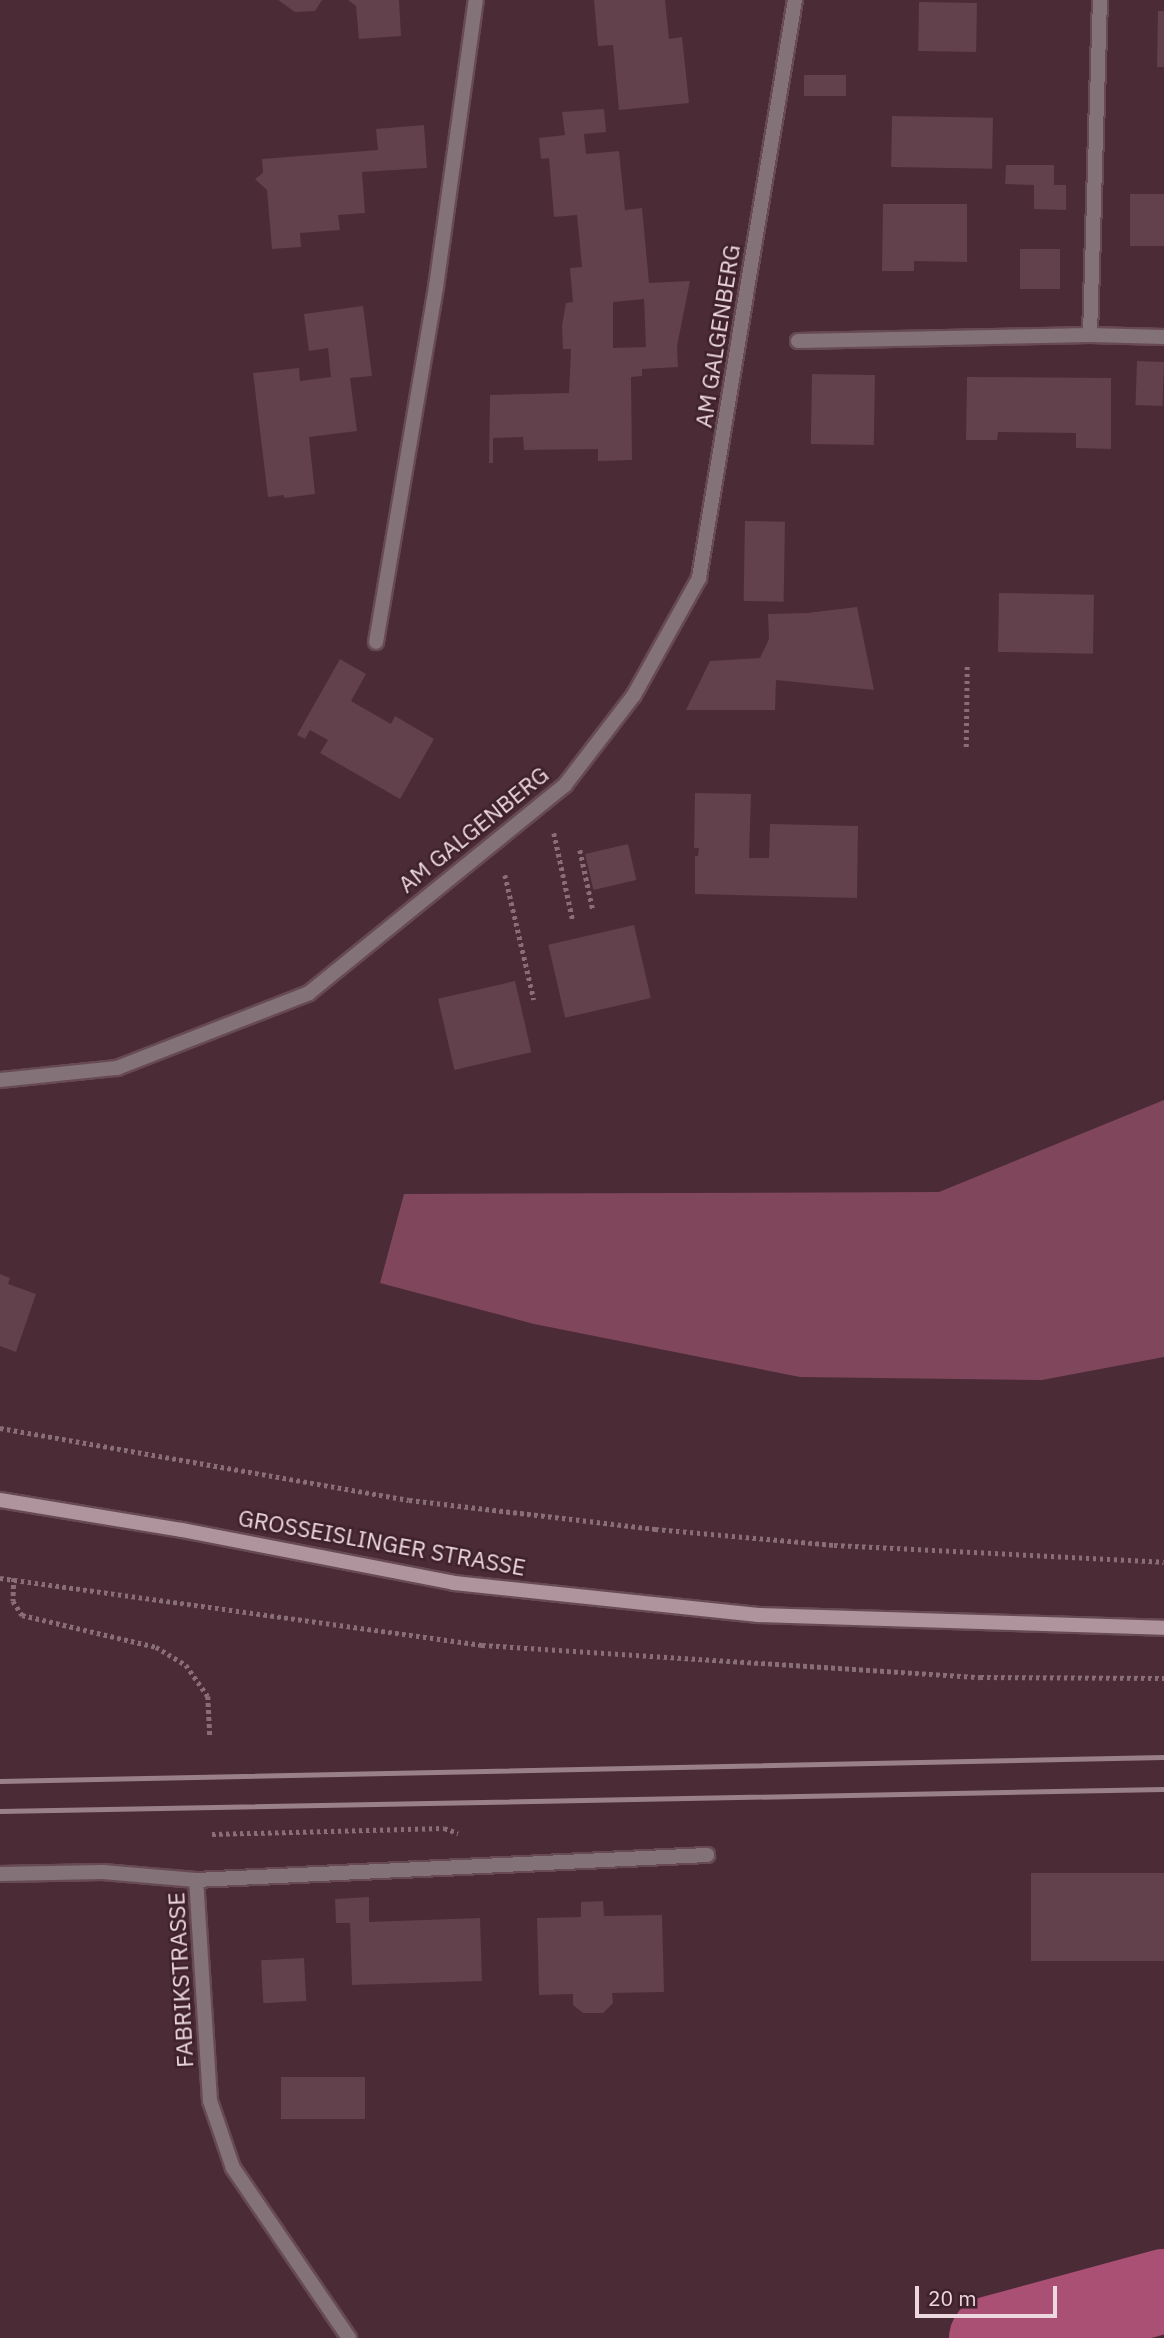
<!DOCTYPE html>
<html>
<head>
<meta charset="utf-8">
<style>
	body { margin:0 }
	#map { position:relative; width:1164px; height:2338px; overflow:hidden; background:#4a2b36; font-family:"IBM Plex Sans",sans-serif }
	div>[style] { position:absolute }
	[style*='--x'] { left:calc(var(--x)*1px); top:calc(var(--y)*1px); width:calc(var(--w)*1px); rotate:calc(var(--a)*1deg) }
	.green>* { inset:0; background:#80465c }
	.river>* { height:84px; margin:-42px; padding:0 42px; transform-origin:42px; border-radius:42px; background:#a95074 }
	.building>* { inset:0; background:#62404c; transform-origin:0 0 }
	.path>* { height:4.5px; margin-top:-2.25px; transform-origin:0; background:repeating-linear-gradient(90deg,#896d77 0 3.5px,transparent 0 7px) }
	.roads { filter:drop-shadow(2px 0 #674a54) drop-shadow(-2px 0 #674a54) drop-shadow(0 2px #674a54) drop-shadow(0 -2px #674a54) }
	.service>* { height:14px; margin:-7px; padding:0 7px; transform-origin:7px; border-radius:7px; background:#837378 }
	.minor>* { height:14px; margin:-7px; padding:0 7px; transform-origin:7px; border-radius:7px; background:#837378 }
	.secondary>* { height:14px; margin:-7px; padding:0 7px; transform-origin:7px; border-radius:7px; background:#af949d }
	.rail>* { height:5px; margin:-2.5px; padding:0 2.5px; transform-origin:2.5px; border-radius:2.5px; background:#9a8089 }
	span { translate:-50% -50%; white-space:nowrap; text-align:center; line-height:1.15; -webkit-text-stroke:5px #3f212c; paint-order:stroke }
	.street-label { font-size:23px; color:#edd8df }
	.scale { position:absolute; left:915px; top:2286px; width:142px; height:32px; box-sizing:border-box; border:4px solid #edd8df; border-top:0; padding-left:9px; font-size:21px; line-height:24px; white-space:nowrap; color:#edd8df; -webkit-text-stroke:5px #3f212c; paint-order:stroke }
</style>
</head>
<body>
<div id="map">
	<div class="green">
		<div style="clip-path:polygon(1164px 1100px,1164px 1357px,1042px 1380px,800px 1377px,534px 1324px,380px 1283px,404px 1194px,939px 1192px)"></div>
	</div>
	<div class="river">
		<div style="--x:991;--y:2338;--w:179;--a:-15.2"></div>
	</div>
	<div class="building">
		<div style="clip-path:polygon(278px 0,322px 0,315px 11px,295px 12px)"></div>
		<div style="clip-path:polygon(348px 0,399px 0,401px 36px,359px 39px,356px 6px)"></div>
		<div style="clip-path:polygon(594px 0,665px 0,669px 39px,682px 37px,689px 103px,619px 110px,613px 45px,598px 46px)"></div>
		<div style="left:919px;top:2px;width:58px;height:49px;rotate:1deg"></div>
		<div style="clip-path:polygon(1158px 11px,1164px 11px,1164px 67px,1157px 67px)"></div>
		<div style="left:804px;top:75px;width:42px;height:21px"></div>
		<div style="clip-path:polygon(evenodd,604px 109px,606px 132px,584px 134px,586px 154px,619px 151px,625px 210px,642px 208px,649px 283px,690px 281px,677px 346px,678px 367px,642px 369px,642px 376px,631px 377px,632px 460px,598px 461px,598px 449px,524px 450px,523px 437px,493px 438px,493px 463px,489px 463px,490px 395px,569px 393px,571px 349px,563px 349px,562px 326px,566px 303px,573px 302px,570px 268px,582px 267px,577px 215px,554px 217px,549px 158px,541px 159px,539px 138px,565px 135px,562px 112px,604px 109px,644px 299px,646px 347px,613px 348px,613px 302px,644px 299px)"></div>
		<div style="left:892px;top:116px;width:101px;height:51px;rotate:1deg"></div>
		<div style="clip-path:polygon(424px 125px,427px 168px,362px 172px,365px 213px,338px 215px,340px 230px,300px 233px,301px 247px,272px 249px,267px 190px,255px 179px,263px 173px,262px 159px,378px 150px,376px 129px)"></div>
		<div style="clip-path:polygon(1006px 165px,1054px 165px,1054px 185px,1066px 185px,1066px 210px,1034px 209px,1034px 185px,1005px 184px)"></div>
		<div style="left:1130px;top:194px;width:34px;height:52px"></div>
		<div style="clip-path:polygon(883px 204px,967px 204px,967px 262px,914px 261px,914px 271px,882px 271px)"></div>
		<div style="left:1020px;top:249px;width:40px;height:40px"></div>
		<div style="clip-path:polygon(363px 306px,372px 376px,350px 378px,357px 431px,309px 437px,315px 494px,284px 498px,284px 495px,268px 497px,253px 373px,299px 368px,300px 381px,331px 377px,328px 348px,309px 351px,304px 314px)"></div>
		<div style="left:1137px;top:361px;width:27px;height:44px;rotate:2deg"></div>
		<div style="left:812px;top:374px;width:63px;height:70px;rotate:1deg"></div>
		<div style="clip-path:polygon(967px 377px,1111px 378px,1111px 449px,1076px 448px,1076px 433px,998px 432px,997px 440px,966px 440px)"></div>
		<div style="left:745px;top:521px;width:40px;height:80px;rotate:1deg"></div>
		<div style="left:999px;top:593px;width:95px;height:59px;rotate:1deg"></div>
		<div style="clip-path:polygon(857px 607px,874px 690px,776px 680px,775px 710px,686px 710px,710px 661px,760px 658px,769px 639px,768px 614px,807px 613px)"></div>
		<div style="clip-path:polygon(340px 659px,366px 674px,351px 701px,391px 724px,395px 716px,434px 739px,400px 799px,320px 753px,328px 740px,310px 730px,305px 739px,297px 735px)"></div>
		<div style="clip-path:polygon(695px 793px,751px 794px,749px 858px,769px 858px,770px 824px,858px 826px,857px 898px,695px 894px,695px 856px,698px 856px,699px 848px,694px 848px)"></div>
		<div style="left:628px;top:844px;width:37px;height:44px;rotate:77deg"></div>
		<div style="left:634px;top:925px;width:75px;height:88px;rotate:77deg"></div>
		<div style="left:515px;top:981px;width:73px;height:79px;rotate:77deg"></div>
		<div style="clip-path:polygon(0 1274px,10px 1278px,8px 1284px,36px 1294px,16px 1352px,0 1346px)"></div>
		<div style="left:1164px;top:1873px;width:88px;height:133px;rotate:90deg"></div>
		<div style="clip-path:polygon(369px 1897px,369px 1922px,480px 1918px,482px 1981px,352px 1985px,350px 1923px,336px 1923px,335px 1899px)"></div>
		<div style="clip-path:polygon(603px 1901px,604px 1916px,662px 1915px,664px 1992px,612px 1993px,613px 2003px,603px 2013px,583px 2013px,573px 2005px,573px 1994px,539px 1995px,537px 1918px,581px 1917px,581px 1902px)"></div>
		<div style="left:304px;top:1958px;width:43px;height:43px;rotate:87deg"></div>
		<div style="left:365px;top:2077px;width:42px;height:84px;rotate:90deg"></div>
	</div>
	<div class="path">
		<div style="--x:966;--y:747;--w:84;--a:-89.3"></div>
		<div style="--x:554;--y:833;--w:90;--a:77.8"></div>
		<div style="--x:580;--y:850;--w:61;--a:77.8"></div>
		<div style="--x:505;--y:875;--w:128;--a:76.9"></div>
		<div style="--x:0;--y:1428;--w:415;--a:10"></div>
		<div style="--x:409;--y:1500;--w:248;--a:6.7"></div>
		<div style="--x:655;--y:1529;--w:180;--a:5.1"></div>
		<div style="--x:834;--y:1545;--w:330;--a:2.9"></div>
		<div style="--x:0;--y:1578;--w:487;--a:7.9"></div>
		<div style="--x:482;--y:1645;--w:499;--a:3.7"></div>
		<div style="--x:980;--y:1677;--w:184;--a:0.3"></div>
		<div style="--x:14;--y:1578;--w:23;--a:92"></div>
		<div style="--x:13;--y:1601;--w:17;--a:57"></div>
		<div style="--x:22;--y:1615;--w:138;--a:13.4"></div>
		<div style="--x:156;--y:1647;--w:35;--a:31"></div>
		<div style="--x:186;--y:1665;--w:38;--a:55"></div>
		<div style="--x:208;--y:1696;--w:41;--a:87.2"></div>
		<div style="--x:212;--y:1834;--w:232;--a:-1.5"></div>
		<div style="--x:444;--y:1828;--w:15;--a:20"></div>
	</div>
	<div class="roads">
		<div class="service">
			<div style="--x:0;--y:1874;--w:103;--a:-1.1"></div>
			<div style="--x:103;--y:1872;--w:93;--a:4.9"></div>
		</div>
		<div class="minor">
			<div style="--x:1090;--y:335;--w:335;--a:-88.3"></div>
			<div style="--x:798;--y:341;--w:292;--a:-1.2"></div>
			<div style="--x:1090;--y:335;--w:74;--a:1.5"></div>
			<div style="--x:376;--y:642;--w:360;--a:-80.4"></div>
			<div style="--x:436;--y:287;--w:290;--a:-82.1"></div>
			<div style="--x:0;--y:1080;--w:118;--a:-5.9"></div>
			<div style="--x:117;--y:1068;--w:206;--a:-21.3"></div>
			<div style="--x:309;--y:993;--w:330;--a:-39.1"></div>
			<div style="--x:565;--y:785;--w:113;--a:-52.5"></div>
			<div style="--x:634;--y:695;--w:134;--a:-60.9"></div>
			<div style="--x:699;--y:578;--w:586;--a:-80.57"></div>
			<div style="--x:349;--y:2338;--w:206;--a:-124.3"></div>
			<div style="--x:233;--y:2168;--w:71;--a:-108.9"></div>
			<div style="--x:210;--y:2101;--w:221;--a:-93.6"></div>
			<div style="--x:196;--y:1880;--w:512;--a:-2.8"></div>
		</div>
		<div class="secondary">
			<div style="--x:0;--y:1500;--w:184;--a:9.4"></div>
			<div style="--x:182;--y:1530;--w:277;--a:11"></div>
			<div style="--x:454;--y:1583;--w:306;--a:6"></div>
			<div style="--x:758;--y:1615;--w:406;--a:1.8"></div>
		</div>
	</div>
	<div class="rail">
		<div style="--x:0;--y:1781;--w:1164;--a:-1.18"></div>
		<div style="--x:0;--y:1811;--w:1164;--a:-1.08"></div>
	</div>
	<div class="street-label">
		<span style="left:717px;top:336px;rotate:-81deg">AM GALGENBERG</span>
		<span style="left:473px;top:829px;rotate:-39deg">AM GALGENBERG</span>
		<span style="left:382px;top:1542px;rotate:10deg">GROSSEISLINGER STRASSE</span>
		<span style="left:180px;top:1980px;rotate:-93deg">FABRIKSTRASSE</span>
	</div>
	<div class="scale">20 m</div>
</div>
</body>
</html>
